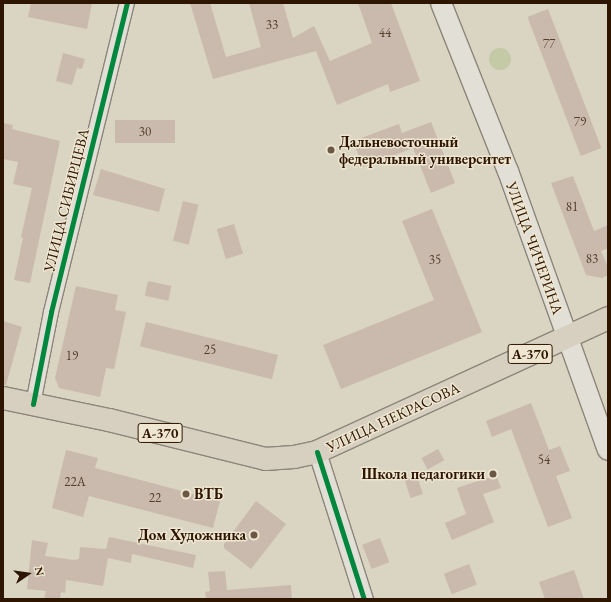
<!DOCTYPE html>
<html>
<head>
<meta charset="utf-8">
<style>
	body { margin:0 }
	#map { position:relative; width:611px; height:602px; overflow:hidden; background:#dad4c2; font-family:"EB Garamond",serif }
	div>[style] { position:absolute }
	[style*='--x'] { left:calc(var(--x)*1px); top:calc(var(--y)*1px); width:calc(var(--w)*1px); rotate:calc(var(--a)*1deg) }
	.green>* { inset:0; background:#c4c9a6 }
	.round { border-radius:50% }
	.building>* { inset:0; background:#cabaae; transform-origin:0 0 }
	.roads { filter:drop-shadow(1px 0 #8c8579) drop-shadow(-1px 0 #8c8579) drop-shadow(0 1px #8c8579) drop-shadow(0 -1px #8c8579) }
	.minor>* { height:14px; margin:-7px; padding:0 7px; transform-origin:7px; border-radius:7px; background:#e2dfd6 }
	.tertiary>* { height:17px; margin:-8.5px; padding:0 8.5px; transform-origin:8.5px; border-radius:8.5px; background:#e2dfd6 }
	.secondary>* { height:20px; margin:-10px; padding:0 10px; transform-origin:10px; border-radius:10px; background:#e2dfd6 }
	.primary>* { height:22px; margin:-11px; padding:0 11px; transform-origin:11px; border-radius:11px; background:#d7d0c1 }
	.cycleway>* { height:5px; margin:-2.5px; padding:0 2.5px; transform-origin:2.5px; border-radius:2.5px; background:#00873e }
	.dots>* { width:11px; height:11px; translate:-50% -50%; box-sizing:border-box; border:2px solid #eee6d0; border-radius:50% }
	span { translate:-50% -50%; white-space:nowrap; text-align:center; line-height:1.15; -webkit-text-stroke:3px #eee6d0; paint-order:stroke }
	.number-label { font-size:13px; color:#543e2c }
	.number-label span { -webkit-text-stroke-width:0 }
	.shield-label span { padding:1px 3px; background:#eee6d0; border:1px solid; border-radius:3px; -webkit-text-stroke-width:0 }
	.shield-label { font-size:14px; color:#2d1500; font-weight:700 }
	.poi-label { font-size:15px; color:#2d1500; font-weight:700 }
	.left { translate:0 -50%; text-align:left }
	.right { translate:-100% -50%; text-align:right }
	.street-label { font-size:15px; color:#2d1500 }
	.frame { position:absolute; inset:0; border:4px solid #2d1500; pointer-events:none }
	.north { position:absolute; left:8px; top:554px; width:40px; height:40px; -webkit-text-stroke:3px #eee6d0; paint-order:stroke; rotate:77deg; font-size:11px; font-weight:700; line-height:16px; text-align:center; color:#2d1500 }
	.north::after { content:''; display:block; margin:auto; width:14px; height:18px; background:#2d1500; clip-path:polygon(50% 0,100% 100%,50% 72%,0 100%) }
</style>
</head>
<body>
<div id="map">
	<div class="green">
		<div class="round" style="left:489px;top:48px;width:22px;height:22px"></div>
	</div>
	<div class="building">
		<div style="clip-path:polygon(31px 3px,92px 3px,87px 29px,28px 17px)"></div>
		<div style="clip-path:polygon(190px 3px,210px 3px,226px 57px,261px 47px,249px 3px,283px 3px,293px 38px,314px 26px,330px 61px,372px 43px,358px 3px,391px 3px,420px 81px,390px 92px,388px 84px,337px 105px,316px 51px,213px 79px)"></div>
		<div style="left:548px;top:9px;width:149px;height:22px;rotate:69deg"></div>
		<div style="clip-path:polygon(63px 53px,85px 59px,82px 69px,77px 68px,72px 85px,56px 81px)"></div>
		<div style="left:115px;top:120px;width:60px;height:23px"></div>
		<div style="clip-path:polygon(431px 122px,455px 183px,431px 193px,413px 148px,363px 167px,353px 141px,399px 124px,402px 133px)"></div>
		<div style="clip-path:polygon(3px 123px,13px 125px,12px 129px,60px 141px,30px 283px,14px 280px,23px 238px,21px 237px,32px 188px,13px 184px,18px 162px,3px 159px)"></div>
		<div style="clip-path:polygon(101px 169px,165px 189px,159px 212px,93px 195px)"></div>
		<div style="clip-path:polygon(573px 176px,594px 231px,608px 225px,608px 248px,601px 251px,608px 267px,608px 275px,602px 278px,586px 275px,551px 183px)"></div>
		<div style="left:183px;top:201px;width:16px;height:41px;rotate:14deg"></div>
		<div style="clip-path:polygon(432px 209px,482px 332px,341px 389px,323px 345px,434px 300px,402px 221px)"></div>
		<div style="left:234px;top:224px;width:31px;height:18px;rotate:73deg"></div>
		<div style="left:148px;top:281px;width:24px;height:15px;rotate:12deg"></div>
		<div style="clip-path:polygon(76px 286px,118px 295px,115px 310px,126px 312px,114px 369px,106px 368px,100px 397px,59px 388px,55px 378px)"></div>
		<div style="clip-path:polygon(3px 321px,22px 327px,6px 385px,3px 385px)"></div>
		<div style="left:146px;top:322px;width:136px;height:25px;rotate:14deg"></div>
		<div style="clip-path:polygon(531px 403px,549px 450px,560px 446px,570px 471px,556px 476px,572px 518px,548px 527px,511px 429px,492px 437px,486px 421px)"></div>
		<div style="left:438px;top:449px;width:13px;height:19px;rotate:61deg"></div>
		<div style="clip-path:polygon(66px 450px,98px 458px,95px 468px,220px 501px,213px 528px,89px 496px,83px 517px,52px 508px)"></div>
		<div style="clip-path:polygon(496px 475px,501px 488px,483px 494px,494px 522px,452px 540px,445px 523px,466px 514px,457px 488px)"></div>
		<div style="left:417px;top:476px;width:19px;height:13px;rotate:72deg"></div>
		<div style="clip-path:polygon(256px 501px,286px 524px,251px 569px,224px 548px,224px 544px)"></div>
		<div style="clip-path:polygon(109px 537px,196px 555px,193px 568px,132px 554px,131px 563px,108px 558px,103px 586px,66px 580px,65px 593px,61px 592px,60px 599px,44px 599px,46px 591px,27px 589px,32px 540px,48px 543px,45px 556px,74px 560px,79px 559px,80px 547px,106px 549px)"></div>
		<div style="left:380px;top:538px;width:26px;height:19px;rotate:69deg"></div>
		<div style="left:469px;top:564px;width:22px;height:27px;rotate:69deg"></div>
		<div style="clip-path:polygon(574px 570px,584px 599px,545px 599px,539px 582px)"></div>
		<div style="clip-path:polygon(225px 571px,227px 590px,291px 585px,292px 599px,206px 599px,205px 592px,210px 591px,208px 572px)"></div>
	</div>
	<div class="roads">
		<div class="minor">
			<div style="--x:33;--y:404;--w:94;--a:-78.9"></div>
			<div style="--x:51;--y:312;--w:318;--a:-76.2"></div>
		</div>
		<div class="tertiary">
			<div style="--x:317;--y:452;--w:154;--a:72.3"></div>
		</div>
		<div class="secondary">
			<div style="--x:441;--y:3;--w:181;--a:68.3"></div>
			<div style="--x:508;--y:171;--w:296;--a:70.3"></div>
		</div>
		<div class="primary">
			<div style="--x:3;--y:398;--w:108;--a:11.7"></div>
			<div style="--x:109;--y:420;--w:161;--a:14"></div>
			<div style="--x:265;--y:459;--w:29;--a:-4"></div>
			<div style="--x:294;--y:457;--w:24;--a:-12"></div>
			<div style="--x:317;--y:452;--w:320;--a:-24.7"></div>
		</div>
	</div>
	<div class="cycleway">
		<div style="--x:33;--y:404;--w:94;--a:-78.9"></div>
		<div style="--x:51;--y:312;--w:318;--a:-76.2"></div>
		<div style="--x:317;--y:452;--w:154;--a:72.3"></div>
	</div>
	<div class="dots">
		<div style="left:331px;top:150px;background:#6a5844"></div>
		<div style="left:493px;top:474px;background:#6a5844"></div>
		<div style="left:186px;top:494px;background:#6a5844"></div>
		<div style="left:254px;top:535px;background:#6a5844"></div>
	</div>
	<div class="number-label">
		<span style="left:272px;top:25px">33</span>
		<span style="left:385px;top:33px">44</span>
		<span style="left:549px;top:44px">77</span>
		<span style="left:580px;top:122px">79</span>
		<span style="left:145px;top:132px">30</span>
		<span style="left:572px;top:207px">81</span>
		<span style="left:592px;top:259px">83</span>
		<span style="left:435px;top:260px">35</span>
		<span style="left:210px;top:350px">25</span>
		<span style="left:72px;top:356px">19</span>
		<span style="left:544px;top:460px">54</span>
		<span style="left:75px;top:482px">22А</span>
		<span style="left:155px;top:498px">22</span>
	</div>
	<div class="shield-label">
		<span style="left:530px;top:354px">А-370</span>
		<span style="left:160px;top:433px">А-370</span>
	</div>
	<div class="poi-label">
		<span class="left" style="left:339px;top:150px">Дальневосточный<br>федеральный университет</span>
		<span class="right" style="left:485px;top:474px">Школа педагогики</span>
		<span class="left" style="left:194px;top:494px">ВТБ</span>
		<span class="right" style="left:246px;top:535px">Дом Художника</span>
	</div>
	<div class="street-label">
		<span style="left:66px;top:200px;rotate:-76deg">УЛИЦА СИБИРЦЕВА</span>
		<span style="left:535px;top:248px;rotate:70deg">УЛИЦА ЧИЧЕРИНА</span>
		<span style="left:393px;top:417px;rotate:-25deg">УЛИЦА НЕКРАСОВА</span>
	</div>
	<div class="frame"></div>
	<div class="north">N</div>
</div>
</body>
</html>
